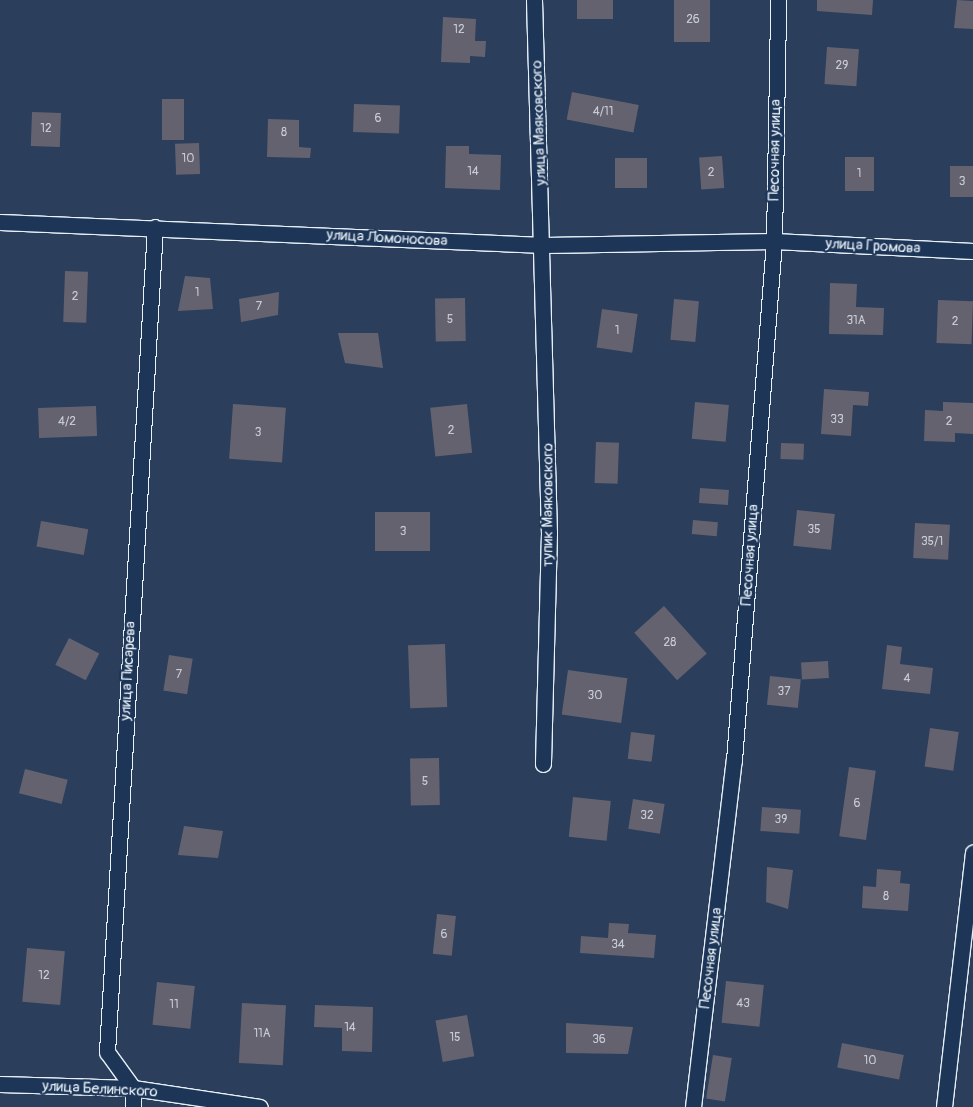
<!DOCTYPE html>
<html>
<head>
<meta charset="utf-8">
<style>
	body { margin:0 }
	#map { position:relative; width:973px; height:1107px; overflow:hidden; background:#2b3e5c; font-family:Pangolin,sans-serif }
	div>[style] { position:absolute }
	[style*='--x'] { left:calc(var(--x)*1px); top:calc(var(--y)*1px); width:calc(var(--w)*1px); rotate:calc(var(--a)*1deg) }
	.building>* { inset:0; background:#656270; transform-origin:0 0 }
	.roads { filter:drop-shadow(1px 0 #e8f1f8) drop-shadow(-1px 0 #e8f1f8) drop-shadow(0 1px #e8f1f8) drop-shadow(0 -1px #e8f1f8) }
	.minor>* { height:15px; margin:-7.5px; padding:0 7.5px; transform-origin:7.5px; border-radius:7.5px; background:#1d3557 }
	span { translate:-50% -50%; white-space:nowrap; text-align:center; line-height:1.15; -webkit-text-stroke:4.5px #1d3557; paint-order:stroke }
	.number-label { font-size:12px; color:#c7cdd6 }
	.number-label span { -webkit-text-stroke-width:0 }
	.street-label { font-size:15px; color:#e8f1f8 }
</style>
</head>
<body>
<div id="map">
	<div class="building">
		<div style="left:577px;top:0;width:36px;height:19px"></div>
		<div style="left:674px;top:0;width:36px;height:42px"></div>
		<div style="clip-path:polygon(817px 0,873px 0,872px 15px,817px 11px)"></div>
		<div style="clip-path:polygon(957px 0,973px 1px,973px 29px,954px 28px)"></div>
		<div style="clip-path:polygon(443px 17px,476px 19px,475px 41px,486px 41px,485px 57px,470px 56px,470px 63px,441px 62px)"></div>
		<div style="left:827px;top:47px;width:32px;height:37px;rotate:4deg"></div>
		<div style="left:572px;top:92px;width:68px;height:28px;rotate:11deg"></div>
		<div style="left:162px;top:99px;width:22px;height:41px"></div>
		<div style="left:354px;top:104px;width:46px;height:28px;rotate:2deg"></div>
		<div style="left:32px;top:112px;width:29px;height:34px;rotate:2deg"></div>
		<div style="clip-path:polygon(268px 119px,299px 120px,299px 147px,311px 148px,310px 158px,267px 157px)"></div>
		<div style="left:199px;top:143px;width:31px;height:24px;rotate:88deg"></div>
		<div style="clip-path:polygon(446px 146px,469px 146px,469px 154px,501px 155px,500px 190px,445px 188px)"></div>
		<div style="left:722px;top:156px;width:32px;height:23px;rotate:86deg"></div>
		<div style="left:845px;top:157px;width:29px;height:34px"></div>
		<div style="left:647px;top:158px;width:30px;height:32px;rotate:90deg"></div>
		<div style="left:950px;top:166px;width:23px;height:31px"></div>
		<div style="left:65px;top:271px;width:23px;height:51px;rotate:2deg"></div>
		<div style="clip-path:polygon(185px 276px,210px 278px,213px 309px,178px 311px)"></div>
		<div style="clip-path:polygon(830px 283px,857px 284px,856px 307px,884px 308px,883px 335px,829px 334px)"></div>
		<div style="clip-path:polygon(279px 292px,278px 315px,241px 322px,239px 299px)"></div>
		<div style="left:465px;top:298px;width:43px;height:30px;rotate:89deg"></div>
		<div style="left:674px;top:299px;width:25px;height:41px;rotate:5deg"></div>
		<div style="left:938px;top:300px;width:35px;height:43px;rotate:2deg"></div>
		<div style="left:602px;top:309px;width:36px;height:39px;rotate:8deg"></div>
		<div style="clip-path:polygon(338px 333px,378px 333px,383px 368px,345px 363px)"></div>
		<div style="clip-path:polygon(824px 389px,869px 392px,868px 406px,853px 405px,851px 436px,821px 434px)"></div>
		<div style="left:695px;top:402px;width:34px;height:37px;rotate:5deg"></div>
		<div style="clip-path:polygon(943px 402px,973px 403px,973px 434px,955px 433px,955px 442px,924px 441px,925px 410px,943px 411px)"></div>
		<div style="left:233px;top:404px;width:53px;height:55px;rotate:4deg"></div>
		<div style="left:467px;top:404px;width:49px;height:37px;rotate:84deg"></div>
		<div style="left:96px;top:406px;width:30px;height:58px;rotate:88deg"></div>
		<div style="left:596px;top:442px;width:23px;height:41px;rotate:2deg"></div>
		<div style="left:781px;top:443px;width:23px;height:16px;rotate:2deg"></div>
		<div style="left:700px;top:488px;width:29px;height:15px;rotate:4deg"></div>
		<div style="left:797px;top:510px;width:38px;height:36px;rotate:6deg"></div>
		<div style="left:375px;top:512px;width:55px;height:39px"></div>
		<div style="left:693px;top:520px;width:25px;height:14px;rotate:5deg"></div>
		<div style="left:41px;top:521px;width:48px;height:26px;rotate:10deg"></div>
		<div style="left:915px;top:523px;width:35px;height:35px;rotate:3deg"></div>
		<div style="left:664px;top:606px;width:64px;height:40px;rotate:48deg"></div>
		<div style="left:69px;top:638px;width:34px;height:30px;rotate:27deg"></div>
		<div style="left:445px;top:644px;width:63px;height:37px;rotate:88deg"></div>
		<div style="clip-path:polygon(887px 645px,902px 647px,900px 664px,933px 668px,930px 694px,882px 689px)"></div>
		<div style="left:169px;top:655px;width:24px;height:36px;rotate:9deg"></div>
		<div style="left:828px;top:661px;width:17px;height:27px;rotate:87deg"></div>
		<div style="left:568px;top:670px;width:60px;height:45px;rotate:8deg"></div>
		<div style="left:770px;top:676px;width:31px;height:29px;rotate:6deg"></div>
		<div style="left:930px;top:728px;width:29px;height:39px;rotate:8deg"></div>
		<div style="left:631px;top:732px;width:24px;height:27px;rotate:7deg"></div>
		<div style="left:439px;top:758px;width:47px;height:29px;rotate:89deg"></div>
		<div style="left:849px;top:767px;width:27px;height:70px;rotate:8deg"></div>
		<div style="left:25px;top:769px;width:44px;height:25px;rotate:14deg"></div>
		<div style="left:573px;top:797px;width:38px;height:40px;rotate:6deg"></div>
		<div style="left:633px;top:799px;width:32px;height:30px;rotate:9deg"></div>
		<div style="left:762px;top:807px;width:39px;height:24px;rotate:4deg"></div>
		<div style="clip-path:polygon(184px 826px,223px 831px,218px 858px,178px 855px)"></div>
		<div style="clip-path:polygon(767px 867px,793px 870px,788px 909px,766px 902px)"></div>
		<div style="clip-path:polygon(877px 869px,901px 871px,900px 883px,910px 884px,908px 911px,862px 908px,863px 886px,876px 887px)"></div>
		<div style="left:437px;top:914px;width:19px;height:40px;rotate:6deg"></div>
		<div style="clip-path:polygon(609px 923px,629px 924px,628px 933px,656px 935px,654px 958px,580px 953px,581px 936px,608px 938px)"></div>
		<div style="left:27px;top:948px;width:38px;height:54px;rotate:5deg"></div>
		<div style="left:726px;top:981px;width:38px;height:42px;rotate:6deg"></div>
		<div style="left:157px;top:982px;width:38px;height:43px;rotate:6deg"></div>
		<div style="left:242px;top:1003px;width:44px;height:60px;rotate:3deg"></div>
		<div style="clip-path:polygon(315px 1005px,373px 1007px,372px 1052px,342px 1051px,342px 1028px,314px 1027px)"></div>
		<div style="left:467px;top:1015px;width:42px;height:32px;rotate:80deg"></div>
		<div style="clip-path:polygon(566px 1023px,633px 1027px,628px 1054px,566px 1053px)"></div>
		<div style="left:842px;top:1043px;width:63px;height:25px;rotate:11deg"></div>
		<div style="left:713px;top:1055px;width:19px;height:44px;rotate:9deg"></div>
	</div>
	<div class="roads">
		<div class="minor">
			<div style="--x:534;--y:0;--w:533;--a:88.39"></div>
			<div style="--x:549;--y:533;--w:231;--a:91.5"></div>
			<div style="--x:0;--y:222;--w:545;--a:2.42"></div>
			<div style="--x:545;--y:245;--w:229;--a:-1"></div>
			<div style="--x:774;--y:241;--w:199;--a:2.9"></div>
			<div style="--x:0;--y:1084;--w:133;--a:1.7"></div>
			<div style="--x:133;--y:1088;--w:128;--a:8.5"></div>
			<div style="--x:133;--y:1107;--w:19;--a:-90"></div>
			<div style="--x:133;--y:1088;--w:44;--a:-125.8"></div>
			<div style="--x:107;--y:1052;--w:826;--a:-86.67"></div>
			<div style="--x:693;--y:1107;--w:349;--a:-83.3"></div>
			<div style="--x:734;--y:760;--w:521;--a:-85.59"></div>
			<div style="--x:774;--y:241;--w:241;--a:-89"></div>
			<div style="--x:944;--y:1107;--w:256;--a:-83.5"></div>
		</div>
	</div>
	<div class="number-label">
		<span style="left:693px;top:20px">26</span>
		<span style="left:459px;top:30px">12</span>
		<span style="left:842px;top:66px">29</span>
		<span style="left:603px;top:112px">4/11</span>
		<span style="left:378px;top:119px">6</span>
		<span style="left:46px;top:129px">12</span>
		<span style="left:284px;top:133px">8</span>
		<span style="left:188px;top:159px">10</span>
		<span style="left:473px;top:172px">14</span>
		<span style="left:711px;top:173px">2</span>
		<span style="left:859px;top:174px">1</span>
		<span style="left:962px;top:182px">3</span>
		<span style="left:197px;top:293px">1</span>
		<span style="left:75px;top:297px">2</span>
		<span style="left:259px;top:307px">7</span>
		<span style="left:450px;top:320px">5</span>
		<span style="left:856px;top:321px">31А</span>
		<span style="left:955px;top:322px">2</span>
		<span style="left:617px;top:331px">1</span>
		<span style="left:837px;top:420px">33</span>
		<span style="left:67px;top:422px">4/2</span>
		<span style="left:949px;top:422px">2</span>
		<span style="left:451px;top:431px">2</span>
		<span style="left:258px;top:433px">3</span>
		<span style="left:814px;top:530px">35</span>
		<span style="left:403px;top:532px">3</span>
		<span style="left:932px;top:542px">35/1</span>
		<span style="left:670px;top:643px">28</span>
		<span style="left:179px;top:675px">7</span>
		<span style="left:907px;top:679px">4</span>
		<span style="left:784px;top:692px">37</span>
		<span style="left:595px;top:696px">30</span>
		<span style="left:425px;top:782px">5</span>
		<span style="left:857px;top:804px">6</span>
		<span style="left:647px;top:816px">32</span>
		<span style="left:781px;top:820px">39</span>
		<span style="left:886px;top:897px">8</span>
		<span style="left:444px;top:935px">6</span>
		<span style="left:618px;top:945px">34</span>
		<span style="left:44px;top:976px">12</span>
		<span style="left:743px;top:1004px">43</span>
		<span style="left:174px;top:1005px">11</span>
		<span style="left:350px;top:1028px">14</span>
		<span style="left:262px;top:1034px">11А</span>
		<span style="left:455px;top:1038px">15</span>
		<span style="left:599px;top:1040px">36</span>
		<span style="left:870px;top:1061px">10</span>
	</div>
	<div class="street-label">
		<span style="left:539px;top:123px;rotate:-92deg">улица Маяковского</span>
		<span style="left:775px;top:150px;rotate:-89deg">Песочная улица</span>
		<span style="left:387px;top:238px;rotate:3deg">улица Ломоносова</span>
		<span style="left:873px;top:246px;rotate:3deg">улица Громова</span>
		<span style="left:548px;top:505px;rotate:-90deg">тупик Маяковского</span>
		<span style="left:750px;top:555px;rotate:-86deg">Песочная улица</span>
		<span style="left:128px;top:671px;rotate:-87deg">улица Писарева</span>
		<span style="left:711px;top:958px;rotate:-83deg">Песочная улица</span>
		<span style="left:100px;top:1089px;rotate:3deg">улица Белинского</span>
	</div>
</div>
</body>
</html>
